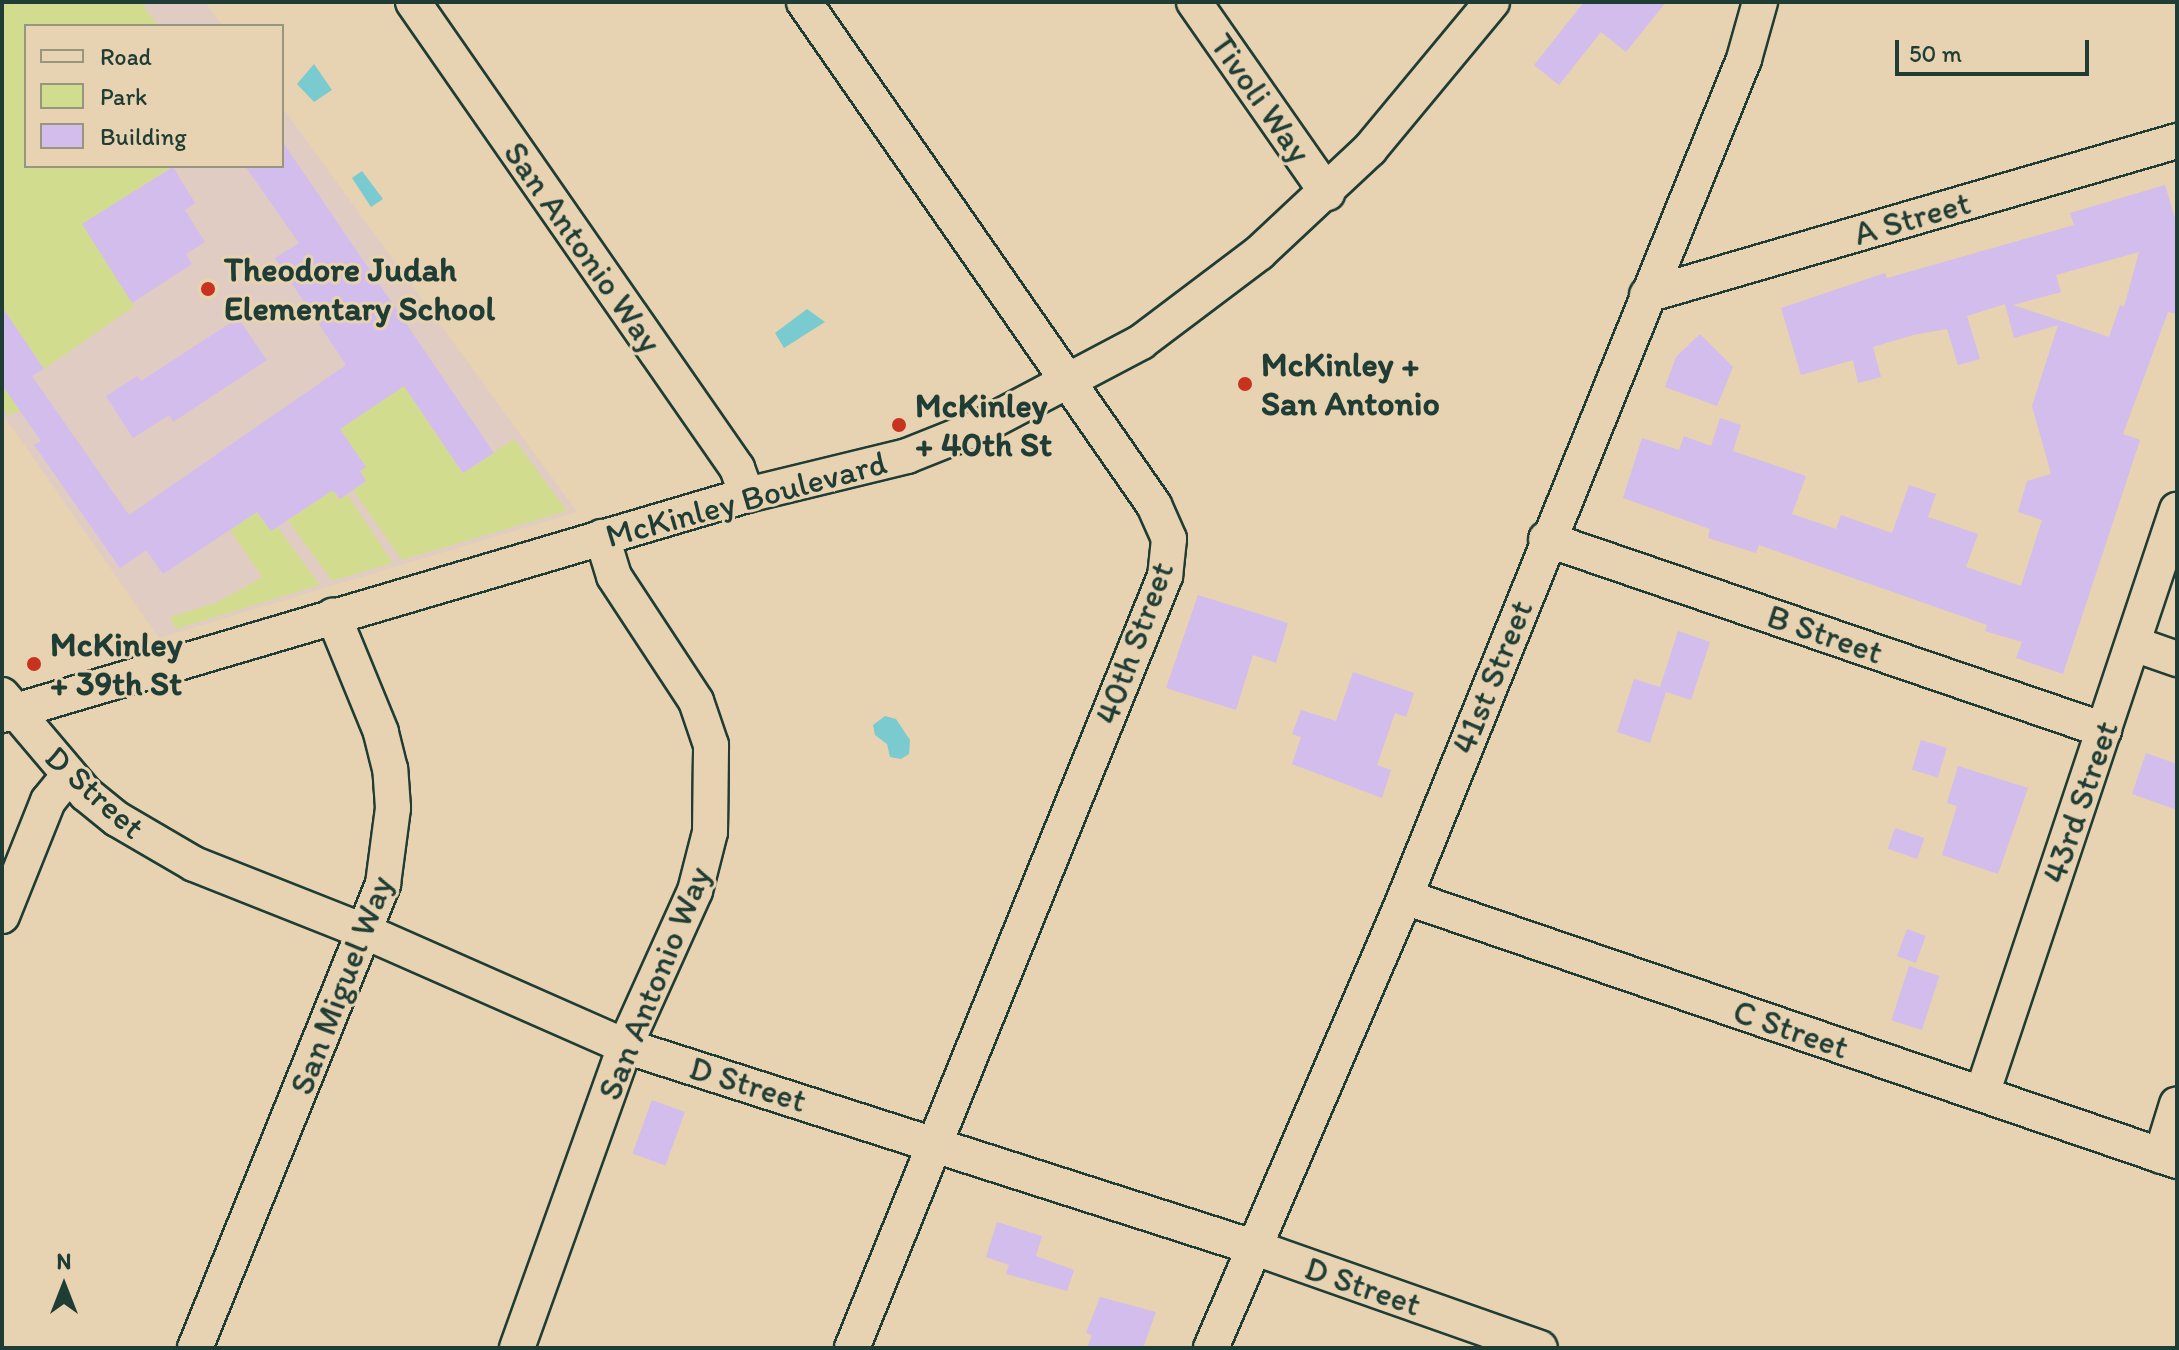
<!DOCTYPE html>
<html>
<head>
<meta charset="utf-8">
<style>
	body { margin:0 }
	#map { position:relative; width:2179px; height:1350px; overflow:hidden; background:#e7d2b1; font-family:Itim,sans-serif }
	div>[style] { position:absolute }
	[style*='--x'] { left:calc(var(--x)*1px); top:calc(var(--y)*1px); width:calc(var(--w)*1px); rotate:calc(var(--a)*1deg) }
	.built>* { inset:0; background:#e1ccc3 }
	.green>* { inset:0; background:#d1dc8f }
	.water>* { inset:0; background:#7acbd0 }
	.building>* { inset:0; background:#d2bded; transform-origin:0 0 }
	.roads { filter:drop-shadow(2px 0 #1f3d34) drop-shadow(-2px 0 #1f3d34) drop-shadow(0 2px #1f3d34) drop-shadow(0 -2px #1f3d34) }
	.minor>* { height:34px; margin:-17px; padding:0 17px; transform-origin:17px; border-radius:17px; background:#e7d2b1 }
	.dots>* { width:22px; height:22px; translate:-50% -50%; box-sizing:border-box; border:4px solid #e7d2b1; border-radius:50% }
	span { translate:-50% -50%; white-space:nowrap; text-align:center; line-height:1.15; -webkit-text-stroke:6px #e7d2b1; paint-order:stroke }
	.street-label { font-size:34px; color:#1f3d34 }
	.poi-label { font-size:34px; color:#1f3d34; font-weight:700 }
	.left { translate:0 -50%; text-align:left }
	.frame { position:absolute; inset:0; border:4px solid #1f3d34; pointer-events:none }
	.legend { position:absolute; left:24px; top:24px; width:260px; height:144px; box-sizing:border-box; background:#e7d2b1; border:2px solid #97967f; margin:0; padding:10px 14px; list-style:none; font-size:24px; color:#1f3d34 }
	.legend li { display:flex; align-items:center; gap:16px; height:40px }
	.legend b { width:40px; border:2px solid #97967f }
	.north { position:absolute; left:24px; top:1246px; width:80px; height:80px; -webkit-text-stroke:6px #e7d2b1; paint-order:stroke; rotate:0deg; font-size:22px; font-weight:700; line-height:32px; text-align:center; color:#1f3d34 }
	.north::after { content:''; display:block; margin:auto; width:28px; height:36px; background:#1f3d34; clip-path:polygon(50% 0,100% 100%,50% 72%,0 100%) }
	.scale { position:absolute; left:1895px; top:40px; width:194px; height:36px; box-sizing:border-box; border:4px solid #1f3d34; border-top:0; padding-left:10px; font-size:24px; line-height:28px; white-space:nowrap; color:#1f3d34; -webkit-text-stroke:6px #e7d2b1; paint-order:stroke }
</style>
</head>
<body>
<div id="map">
	<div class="built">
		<div style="clip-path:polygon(2px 2px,205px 2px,223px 26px,26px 26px,26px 166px,282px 166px,282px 107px,577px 512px,159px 638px,2px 413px)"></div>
	</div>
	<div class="green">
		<div style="clip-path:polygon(2px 2px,141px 2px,158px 26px,26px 26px,26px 166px,173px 166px,83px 224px,135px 306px,44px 369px,2px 307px)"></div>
		<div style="clip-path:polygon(2px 385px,20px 410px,9px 416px,2px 405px)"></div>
		<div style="clip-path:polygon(404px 386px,462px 473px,514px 439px,567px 511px,402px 560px,353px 490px,366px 481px,360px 471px,366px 467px,340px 429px)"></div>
		<div style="clip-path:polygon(333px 490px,339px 499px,347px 494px,393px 563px,332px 581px,288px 520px)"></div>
		<div style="clip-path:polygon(257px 512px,271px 531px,277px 527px,320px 585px,176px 629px,170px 617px,216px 603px,262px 577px,230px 530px)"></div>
	</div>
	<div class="water">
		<div style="clip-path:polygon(314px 64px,332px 90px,314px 102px,297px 84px)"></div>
		<div style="clip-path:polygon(362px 171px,383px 199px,371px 207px,352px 178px)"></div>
		<div style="clip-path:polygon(807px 309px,825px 322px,784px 348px,775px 333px)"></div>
		<div style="clip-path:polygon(885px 716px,896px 719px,910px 740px,909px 754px,901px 759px,890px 757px,887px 744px,875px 735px,873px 725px)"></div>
	</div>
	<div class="building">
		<div style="clip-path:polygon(1584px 2px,1666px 2px,1626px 52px,1601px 32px,1559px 85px,1534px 65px)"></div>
		<div style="clip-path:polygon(282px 141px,494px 453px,463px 473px,404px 386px,340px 429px,366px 467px,360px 471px,366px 481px,340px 499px,333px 490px,271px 531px,257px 512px,163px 574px,146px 550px,120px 568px,34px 445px,41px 441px,2px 385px,2px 307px,44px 369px,32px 376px,129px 515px,346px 365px,275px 258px,299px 243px,245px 166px,282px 166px)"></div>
		<div style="clip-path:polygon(173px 167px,195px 203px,185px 210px,205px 242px,186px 254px,192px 264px,132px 303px,82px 224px)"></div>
		<div style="clip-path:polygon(evenodd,2165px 185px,2177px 225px,2177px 314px,2168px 312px,2123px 434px,2140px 440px,2063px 674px,2016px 658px,2022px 642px,1985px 631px,1987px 625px,1759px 545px,1756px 553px,1708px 538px,1710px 529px,1623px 498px,1642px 438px,1679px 450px,1684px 436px,1711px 446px,1720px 418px,1741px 425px,1733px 451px,1806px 476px,1792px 514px,1836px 529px,1841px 515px,1892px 533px,1909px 485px,1936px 494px,1928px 517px,1978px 534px,1966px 567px,2021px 586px,2042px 520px,2018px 512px,2027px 481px,2051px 474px,2032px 406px,2058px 325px,2014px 338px,2005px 304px,1967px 316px,1980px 359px,1958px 365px,1947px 329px,1913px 335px,1873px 347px,1881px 377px,1858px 383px,1853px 360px,1801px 375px,1781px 308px,1885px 273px,1887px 278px,2074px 225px,2070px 213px,2165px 185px,2139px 252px,2124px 307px,2120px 305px,2109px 337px,2013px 305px,2061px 292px,2056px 275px,2139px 252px)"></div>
		<div style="clip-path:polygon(238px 318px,267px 360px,173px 422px,169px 415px,133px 438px,106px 396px,137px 376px,141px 381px)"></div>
		<div style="clip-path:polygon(1700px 334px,1733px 367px,1717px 406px,1665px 387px,1676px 357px)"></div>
		<div style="clip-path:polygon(1198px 595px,1288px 623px,1276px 663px,1253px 655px,1236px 710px,1166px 688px)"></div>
		<div style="clip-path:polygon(1678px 631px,1710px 642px,1691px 700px,1666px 692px,1650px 743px,1617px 732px,1634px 679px,1660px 687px)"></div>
		<div style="clip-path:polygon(1353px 672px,1414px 693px,1406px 717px,1395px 713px,1377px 765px,1391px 770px,1382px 798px,1292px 764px,1301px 737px,1292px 734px,1301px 710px,1336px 721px)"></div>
		<div style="left:1921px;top:740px;width:27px;height:31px;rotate:17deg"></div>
		<div style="clip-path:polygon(2146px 753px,2177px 764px,2177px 810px,2132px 794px)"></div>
		<div style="clip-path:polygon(1958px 766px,2028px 788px,1998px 874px,1942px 855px,1957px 806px,1947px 803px)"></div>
		<div style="left:1895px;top:828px;width:31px;height:22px;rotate:19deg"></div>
		<div style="left:1907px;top:929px;width:20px;height:29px;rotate:20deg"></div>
		<div style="left:1909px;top:966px;width:32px;height:57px;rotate:18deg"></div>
		<div style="left:652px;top:1100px;width:35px;height:57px;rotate:20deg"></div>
		<div style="clip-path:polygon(997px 1222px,1042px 1236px,1036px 1256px,1074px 1270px,1067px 1291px,1006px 1274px,1009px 1265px,986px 1257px)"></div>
		<div style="clip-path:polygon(1100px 1297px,1156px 1312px,1143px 1348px,1087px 1348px,1092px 1335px,1086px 1333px)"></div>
	</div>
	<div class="roads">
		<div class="minor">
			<div style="--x:413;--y:2;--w:568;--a:55.19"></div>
			<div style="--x:737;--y:468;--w:29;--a:70"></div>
			<div style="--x:804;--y:2;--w:613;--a:55.17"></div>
			<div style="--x:1154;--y:505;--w:37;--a:66"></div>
			<div style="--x:1169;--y:539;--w:37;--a:96"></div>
			<div style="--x:1165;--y:576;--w:833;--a:112.07"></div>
			<div style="--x:1194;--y:2;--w:233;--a:55.1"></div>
			<div style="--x:1647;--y:295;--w:552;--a:-16.2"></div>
			<div style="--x:1546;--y:539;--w:590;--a:18.9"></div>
			<div style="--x:2134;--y:644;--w:46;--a:19.2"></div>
			<div style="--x:2;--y:695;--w:130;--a:49.7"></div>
			<div style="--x:86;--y:794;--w:40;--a:39"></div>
			<div style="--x:117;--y:819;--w:89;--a:30.3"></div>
			<div style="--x:194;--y:864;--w:185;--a:21.6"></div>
			<div style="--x:366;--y:932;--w:283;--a:23.8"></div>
			<div style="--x:625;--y:1046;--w:659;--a:17.75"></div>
			<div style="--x:1253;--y:1247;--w:304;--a:19.4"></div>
			<div style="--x:2;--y:715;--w:777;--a:-16.45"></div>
			<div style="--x:747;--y:495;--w:165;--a:-13.7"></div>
			<div style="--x:907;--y:456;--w:81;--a:-21.8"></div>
			<div style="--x:982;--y:426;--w:180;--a:-27.8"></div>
			<div style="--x:1141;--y:342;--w:148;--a:-37"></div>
			<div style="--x:1259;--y:253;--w:152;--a:-43.1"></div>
			<div style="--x:1370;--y:149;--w:191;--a:-50.3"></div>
			<div style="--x:1405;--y:897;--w:816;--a:18.88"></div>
			<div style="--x:2;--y:916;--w:124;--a:-68.2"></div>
			<div style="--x:48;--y:801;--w:32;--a:-51"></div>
			<div style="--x:1982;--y:1094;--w:616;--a:-71.54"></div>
			<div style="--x:2161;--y:1156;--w:54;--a:-72.9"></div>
			<div style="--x:195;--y:1348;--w:501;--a:-67.94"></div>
			<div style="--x:383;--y:884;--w:77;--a:-82.5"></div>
			<div style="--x:393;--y:808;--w:39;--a:-94"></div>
			<div style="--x:390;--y:769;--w:38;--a:-104"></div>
			<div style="--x:381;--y:732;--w:126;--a:-112.3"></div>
			<div style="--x:517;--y:1348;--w:321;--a:-70.3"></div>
			<div style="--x:625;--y:1046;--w:170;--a:-65.7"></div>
			<div style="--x:695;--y:891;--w:61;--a:-75.7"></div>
			<div style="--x:710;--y:832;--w:87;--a:-89.3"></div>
			<div style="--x:711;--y:745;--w:46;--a:-108.8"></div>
			<div style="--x:696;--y:701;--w:149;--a:-123.3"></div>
			<div style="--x:614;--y:576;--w:41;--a:-107.1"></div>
			<div style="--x:1211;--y:1348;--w:491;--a:-66.7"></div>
			<div style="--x:1405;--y:897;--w:904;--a:-67.97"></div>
			<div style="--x:1744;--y:59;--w:59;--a:-74.3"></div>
		</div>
	</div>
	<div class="dots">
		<div style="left:208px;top:289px;background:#c8321e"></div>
		<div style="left:1245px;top:384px;background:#c8321e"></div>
		<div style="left:899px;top:425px;background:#c8321e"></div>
		<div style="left:34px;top:664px;background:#c8321e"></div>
	</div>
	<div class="street-label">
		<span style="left:1261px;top:98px;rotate:55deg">Tivoli Way</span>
		<span style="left:1912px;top:218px;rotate:-16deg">A Street</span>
		<span style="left:583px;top:247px;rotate:55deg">San Antonio Way</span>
		<span style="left:746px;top:499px;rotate:-15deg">McKinley Boulevard</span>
		<span style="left:1825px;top:634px;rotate:19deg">B Street</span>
		<span style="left:1134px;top:643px;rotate:-70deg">40th Street</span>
		<span style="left:1492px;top:677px;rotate:-68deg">41st Street</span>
		<span style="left:95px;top:792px;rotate:42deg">D Street</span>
		<span style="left:2080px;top:802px;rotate:-71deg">43rd Street</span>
		<span style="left:654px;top:983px;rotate:-68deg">San Antonio Way</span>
		<span style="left:341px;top:985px;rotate:-69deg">San Miguel Way</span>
		<span style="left:1791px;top:1029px;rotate:19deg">C Street</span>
		<span style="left:748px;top:1084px;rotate:17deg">D Street</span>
		<span style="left:1363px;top:1286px;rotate:19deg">D Street</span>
	</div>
	<div class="poi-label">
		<span class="left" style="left:224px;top:289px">Theodore Judah<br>Elementary School</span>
		<span class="left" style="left:1261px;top:384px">McKinley +<br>San Antonio</span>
		<span class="left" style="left:915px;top:425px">McKinley<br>+ 40th St</span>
		<span class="left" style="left:50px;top:664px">McKinley<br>+ 39th St</span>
	</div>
	<div class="frame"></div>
	<ul class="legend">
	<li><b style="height:10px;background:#e7d2b1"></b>Road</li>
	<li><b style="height:22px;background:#d1dc8f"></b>Park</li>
	<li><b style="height:22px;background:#d2bded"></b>Building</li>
	</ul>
	<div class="north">N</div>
	<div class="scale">50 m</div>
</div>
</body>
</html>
